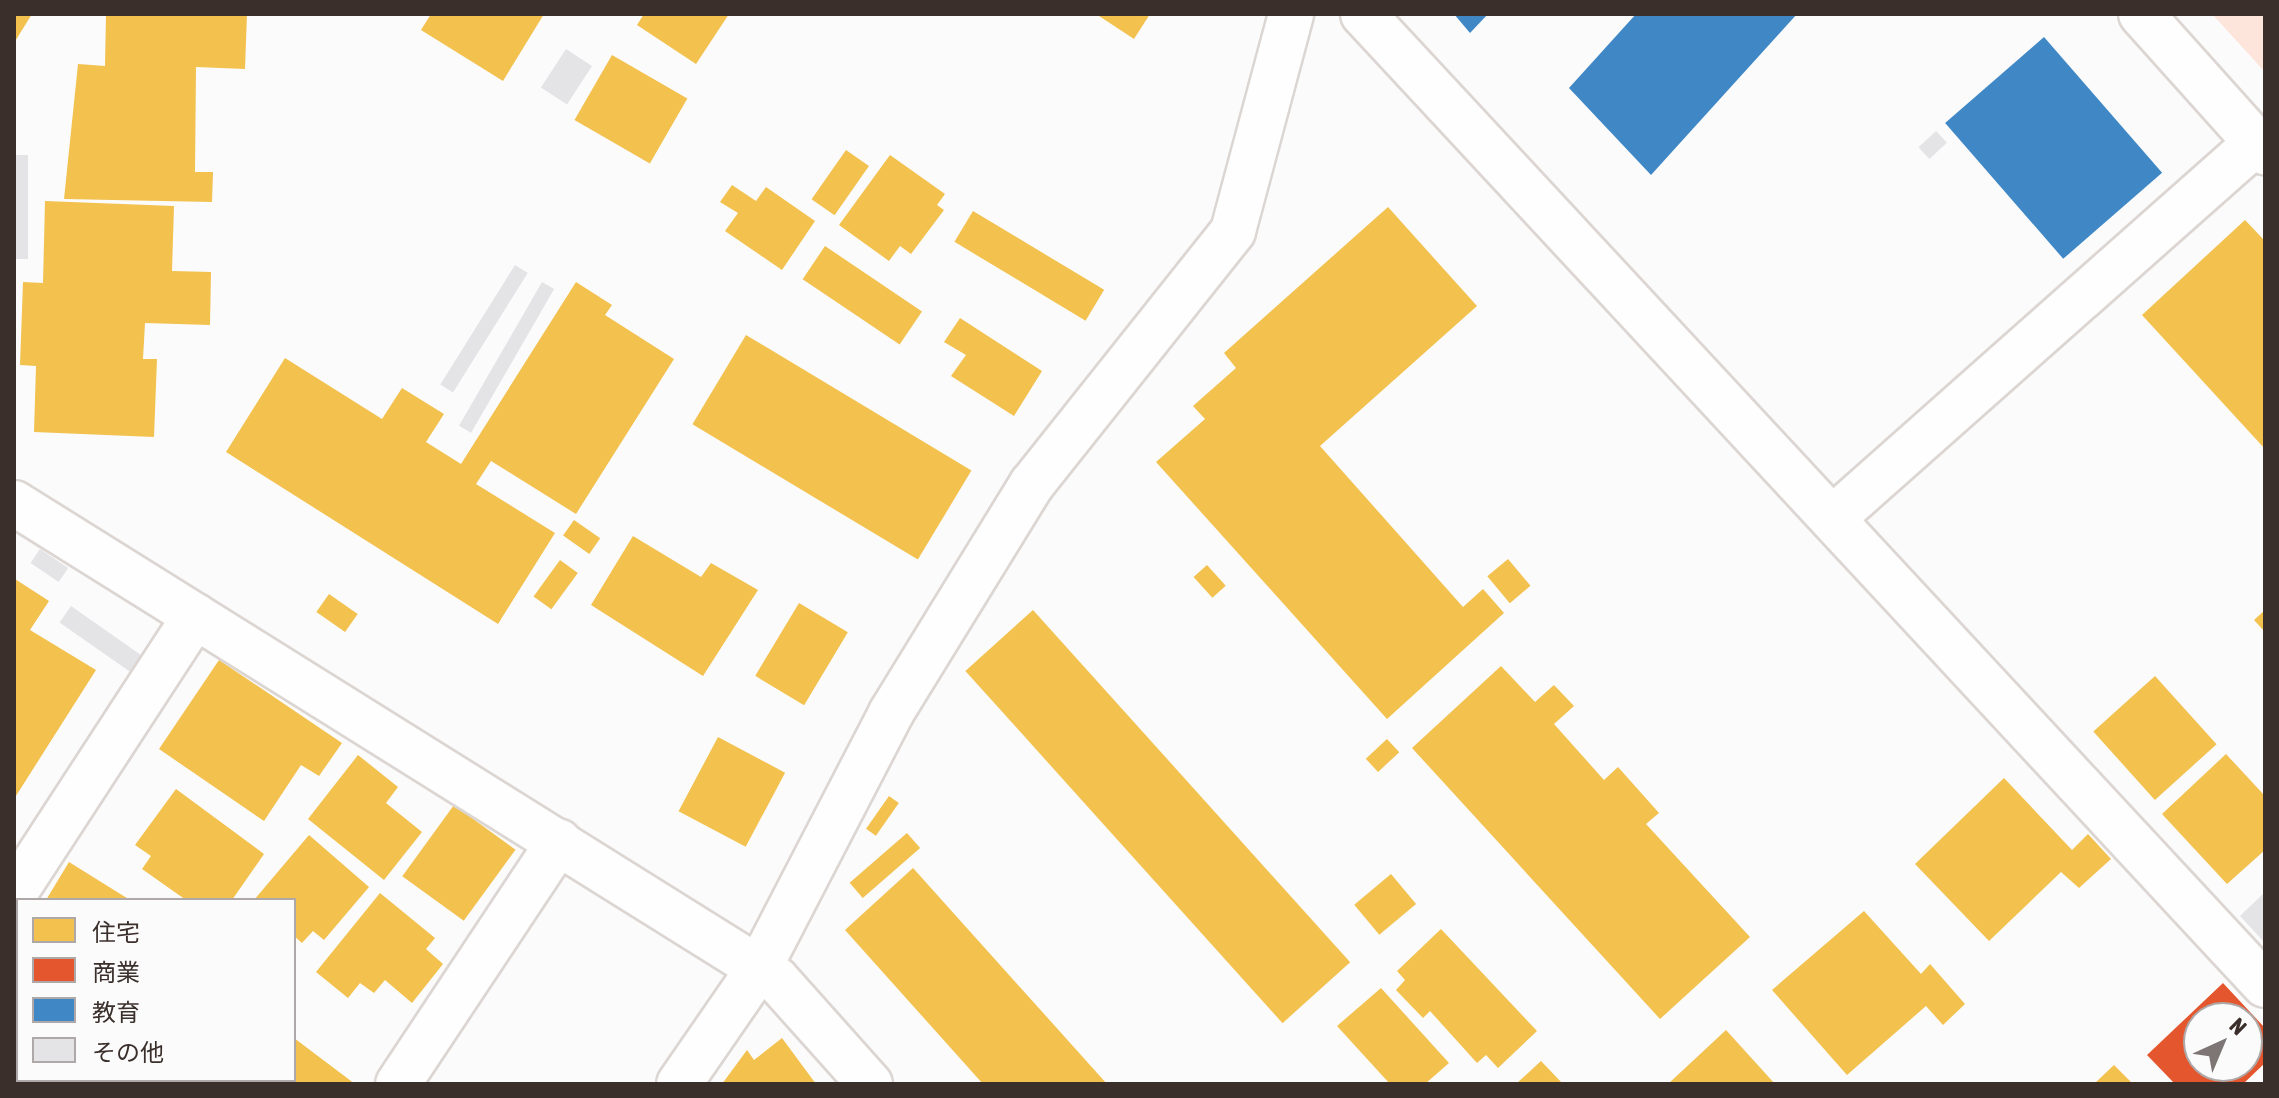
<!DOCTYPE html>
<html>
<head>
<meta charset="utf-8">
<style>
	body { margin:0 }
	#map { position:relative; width:2279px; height:1098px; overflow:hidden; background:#fbfbfb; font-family:"Asap Condensed","Noto Sans JP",sans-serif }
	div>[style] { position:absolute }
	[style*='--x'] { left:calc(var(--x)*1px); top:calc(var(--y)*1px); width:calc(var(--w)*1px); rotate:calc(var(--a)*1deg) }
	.green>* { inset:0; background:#fde5dc }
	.homes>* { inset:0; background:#f2c14e; transform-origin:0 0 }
	.shops>* { inset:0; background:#e4572e }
	.schools>* { inset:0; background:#3f88c5; transform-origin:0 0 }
	.building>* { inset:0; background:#e4e3e6; transform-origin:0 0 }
	.roads { filter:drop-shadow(2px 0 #dcd6d3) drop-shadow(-2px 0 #dcd6d3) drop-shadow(0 2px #dcd6d3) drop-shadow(0 -2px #dcd6d3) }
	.minor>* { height:44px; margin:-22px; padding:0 22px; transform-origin:22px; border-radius:22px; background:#fefefe }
	.tertiary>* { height:44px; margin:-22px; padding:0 22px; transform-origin:22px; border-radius:22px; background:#fefefe }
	span { translate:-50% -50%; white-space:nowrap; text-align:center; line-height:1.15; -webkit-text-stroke:8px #fbfbfb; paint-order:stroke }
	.frame { position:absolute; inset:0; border:16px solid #3b2f2b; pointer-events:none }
	.legend { position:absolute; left:16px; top:898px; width:280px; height:184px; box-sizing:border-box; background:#fbfbfb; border:2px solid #aea9a8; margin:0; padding:10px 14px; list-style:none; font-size:24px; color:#3b2f2b }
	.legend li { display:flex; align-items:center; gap:16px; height:40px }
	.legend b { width:40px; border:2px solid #aea9a8 }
	.north { position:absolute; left:2183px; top:1002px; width:80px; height:80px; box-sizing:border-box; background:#fbfbfb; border:2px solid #aea9a8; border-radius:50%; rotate:44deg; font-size:22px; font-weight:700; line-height:32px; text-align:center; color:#3b2f2b }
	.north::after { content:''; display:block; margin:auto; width:28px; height:36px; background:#7e7674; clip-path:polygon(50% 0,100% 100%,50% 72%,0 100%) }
</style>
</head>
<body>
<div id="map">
	<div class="green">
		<div style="clip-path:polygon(2212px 14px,2265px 14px,2265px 72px)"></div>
	</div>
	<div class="homes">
		<div style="clip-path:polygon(14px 14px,32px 14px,14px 43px)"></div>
		<div style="clip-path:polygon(106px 14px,247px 14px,245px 69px,196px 67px,195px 172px,213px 172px,212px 202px,64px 199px,78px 64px,105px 66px)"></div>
		<div style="clip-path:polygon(431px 14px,544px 14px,503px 81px,421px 30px)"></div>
		<div style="clip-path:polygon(644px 14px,729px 14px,696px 64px,637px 25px)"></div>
		<div style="clip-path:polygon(1096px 14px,1150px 14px,1134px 39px)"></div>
		<div style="left:612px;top:55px;width:87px;height:75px;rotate:30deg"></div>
		<div style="left:846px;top:150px;width:28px;height:60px;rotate:35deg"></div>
		<div style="clip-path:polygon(890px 155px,945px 194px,937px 205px,944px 210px,911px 254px,900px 246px,889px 261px,839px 225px)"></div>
		<div style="clip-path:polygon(732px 185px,756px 201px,766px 187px,815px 221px,782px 270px,725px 231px,738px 213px,720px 202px)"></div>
		<div style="clip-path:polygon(45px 201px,174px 206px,172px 271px,211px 272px,210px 325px,145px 323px,143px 359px,157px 359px,154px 437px,34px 432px,36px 366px,20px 365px,23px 282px,43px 283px)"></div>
		<div style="clip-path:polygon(1388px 207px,1477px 306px,1320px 446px,1463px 607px,1483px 589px,1504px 613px,1387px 719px,1156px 462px,1205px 419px,1193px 406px,1236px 368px,1224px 353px)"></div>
		<div style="left:973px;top:211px;width:153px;height:36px;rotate:31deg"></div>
		<div style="clip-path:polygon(2245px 220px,2265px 241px,2265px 449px,2142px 315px)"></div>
		<div style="left:825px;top:246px;width:117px;height:40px;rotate:34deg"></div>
		<div style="clip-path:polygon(576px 282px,612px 305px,605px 315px,674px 359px,576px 514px,491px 461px,476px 484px,555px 533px,498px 624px,226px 452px,285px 358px,382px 419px,402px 388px,444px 414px,426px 442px,461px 464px)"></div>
		<div style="clip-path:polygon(960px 318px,1042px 371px,1014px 416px,951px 376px,966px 355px,944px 342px)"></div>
		<div style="left:746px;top:335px;width:263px;height:104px;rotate:31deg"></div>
		<div style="left:574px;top:520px;width:32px;height:19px;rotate:35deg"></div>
		<div style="clip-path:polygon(633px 536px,701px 577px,711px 563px,758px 590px,703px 676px,591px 605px)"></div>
		<div style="left:1508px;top:559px;width:35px;height:27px;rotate:50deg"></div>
		<div style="left:560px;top:560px;width:22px;height:45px;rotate:36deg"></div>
		<div style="left:1207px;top:565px;width:28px;height:18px;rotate:48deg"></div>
		<div style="clip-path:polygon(15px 579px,49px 601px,30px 630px,96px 670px,14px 799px)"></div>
		<div style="left:329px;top:594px;width:35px;height:22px;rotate:35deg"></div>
		<div style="left:799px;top:603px;width:57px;height:85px;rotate:31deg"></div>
		<div style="left:1033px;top:610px;width:474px;height:91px;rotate:48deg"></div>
		<div style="clip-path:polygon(2265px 610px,2265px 632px,2254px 620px)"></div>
		<div style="clip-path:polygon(219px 660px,342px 743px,319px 776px,301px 765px,264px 821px,159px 749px)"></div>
		<div style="clip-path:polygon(1501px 666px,1535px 702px,1554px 685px,1574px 706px,1554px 724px,1604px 780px,1618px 767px,1659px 813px,1646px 824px,1750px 937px,1660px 1019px,1412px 748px)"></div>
		<div style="left:2155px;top:676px;width:92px;height:83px;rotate:48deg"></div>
		<div style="left:718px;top:737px;width:76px;height:84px;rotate:28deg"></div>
		<div style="left:1387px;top:739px;width:18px;height:29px;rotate:47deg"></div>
		<div style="clip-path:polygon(2226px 754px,2265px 796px,2265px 850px,2227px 884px,2162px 814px)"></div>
		<div style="clip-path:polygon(358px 755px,398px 787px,386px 803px,422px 832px,384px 880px,308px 819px)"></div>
		<div style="clip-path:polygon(2004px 778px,2072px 850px,2088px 834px,2111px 859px,2079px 888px,2061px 872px,1989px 941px,1915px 864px)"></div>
		<div style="clip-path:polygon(176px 789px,264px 854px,232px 900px,186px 900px,142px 869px,151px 856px,135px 845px)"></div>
		<div style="left:889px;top:796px;width:12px;height:40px;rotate:35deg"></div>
		<div style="left:454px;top:805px;width:76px;height:88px;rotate:36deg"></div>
		<div style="left:907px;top:833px;width:20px;height:76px;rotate:49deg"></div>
		<div style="clip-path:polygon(309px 835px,369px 887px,324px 940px,313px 931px,302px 943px,294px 936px,294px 900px,254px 900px)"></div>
		<div style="clip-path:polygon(69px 862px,130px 900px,46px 900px)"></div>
		<div style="clip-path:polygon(913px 868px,1107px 1084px,983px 1084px,845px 930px)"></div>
		<div style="left:1391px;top:874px;width:39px;height:48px;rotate:50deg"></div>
		<div style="clip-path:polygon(380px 893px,435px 938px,426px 949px,443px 964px,412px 1003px,385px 980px,374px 993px,360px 983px,348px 998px,316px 972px)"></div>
		<div style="clip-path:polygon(1864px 911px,1921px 974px,1930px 964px,1965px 1004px,1943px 1025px,1926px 1006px,1847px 1075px,1772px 990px)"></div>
		<div style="clip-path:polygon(1441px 929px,1537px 1031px,1498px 1068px,1486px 1055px,1477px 1063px,1430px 1011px,1423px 1018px,1396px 990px,1405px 980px,1397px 971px)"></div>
		<div style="clip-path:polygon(1381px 988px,1449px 1063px,1425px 1084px,1390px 1084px,1337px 1026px)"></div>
		<div style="left:14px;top:1008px;width:4px;height:55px;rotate:27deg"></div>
		<div style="clip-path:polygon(1726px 1030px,1775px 1084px,1668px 1084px)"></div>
		<div style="clip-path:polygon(294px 1038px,355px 1084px,252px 1084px,294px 1080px)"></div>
		<div style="clip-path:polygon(782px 1038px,816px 1084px,722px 1084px,747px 1050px,754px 1060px)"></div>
		<div style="clip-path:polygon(1541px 1061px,1563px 1084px,1516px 1084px)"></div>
		<div style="clip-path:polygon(2114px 1065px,2133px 1084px,2094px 1084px)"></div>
		<div style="clip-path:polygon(36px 1080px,81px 1080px,78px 1084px)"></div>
		<div style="clip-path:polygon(164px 1080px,221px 1080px,218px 1084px)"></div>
	</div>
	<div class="shops">
		<div style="clip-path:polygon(evenodd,2223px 983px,2265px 1028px,2265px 1063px,2243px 1084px,2175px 1084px,2147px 1055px,2223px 983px,2199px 1018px,2247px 1018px,2247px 1066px,2199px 1066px,2199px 1018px)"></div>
	</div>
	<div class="schools">
		<div style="clip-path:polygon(1454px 14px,1488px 14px,1470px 33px)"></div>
		<div style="clip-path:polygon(1636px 14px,1797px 14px,1651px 175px,1569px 88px)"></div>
		<div style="left:2044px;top:37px;width:180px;height:131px;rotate:49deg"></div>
	</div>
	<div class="building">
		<div style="left:566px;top:49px;width:31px;height:46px;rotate:33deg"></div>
		<div style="left:1936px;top:131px;width:16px;height:24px;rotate:47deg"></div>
		<div style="left:14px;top:155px;width:14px;height:104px"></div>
		<div style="left:515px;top:265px;width:15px;height:141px;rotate:32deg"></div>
		<div style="left:542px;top:282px;width:14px;height:166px;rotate:30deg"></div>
		<div style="left:40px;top:549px;width:34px;height:17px;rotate:34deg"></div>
		<div style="left:71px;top:606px;width:94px;height:20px;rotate:35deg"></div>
		<div style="clip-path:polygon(2265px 892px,2265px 943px,2240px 916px)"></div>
	</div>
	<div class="roads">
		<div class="minor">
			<div style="--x:1363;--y:14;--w:1325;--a:47.11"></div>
			<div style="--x:2141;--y:14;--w:186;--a:48.1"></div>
			<div style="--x:14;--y:503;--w:898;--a:31.99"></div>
			<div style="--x:776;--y:979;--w:141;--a:48.2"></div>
			<div style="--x:1833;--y:518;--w:565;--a:-41.56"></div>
			<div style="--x:14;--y:894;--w:332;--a:-56.9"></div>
			<div style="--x:398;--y:1084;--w:291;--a:-56.4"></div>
			<div style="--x:679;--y:1084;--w:141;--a:-55.4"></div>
			<div style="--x:759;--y:968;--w:287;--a:-62.6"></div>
			<div style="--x:891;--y:713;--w:269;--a:-58.4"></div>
			<div style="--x:1032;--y:484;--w:323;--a:-51.5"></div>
		</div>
		<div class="tertiary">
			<div style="--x:1233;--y:231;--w:225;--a:-75"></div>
		</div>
	</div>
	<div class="frame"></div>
	<ul class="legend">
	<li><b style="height:22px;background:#f2c14e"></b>住宅</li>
	<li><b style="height:22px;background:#e4572e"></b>商業</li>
	<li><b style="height:22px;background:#3f88c5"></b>教育</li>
	<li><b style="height:22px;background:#e4e3e6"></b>その他</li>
	</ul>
	<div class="north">N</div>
</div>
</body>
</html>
